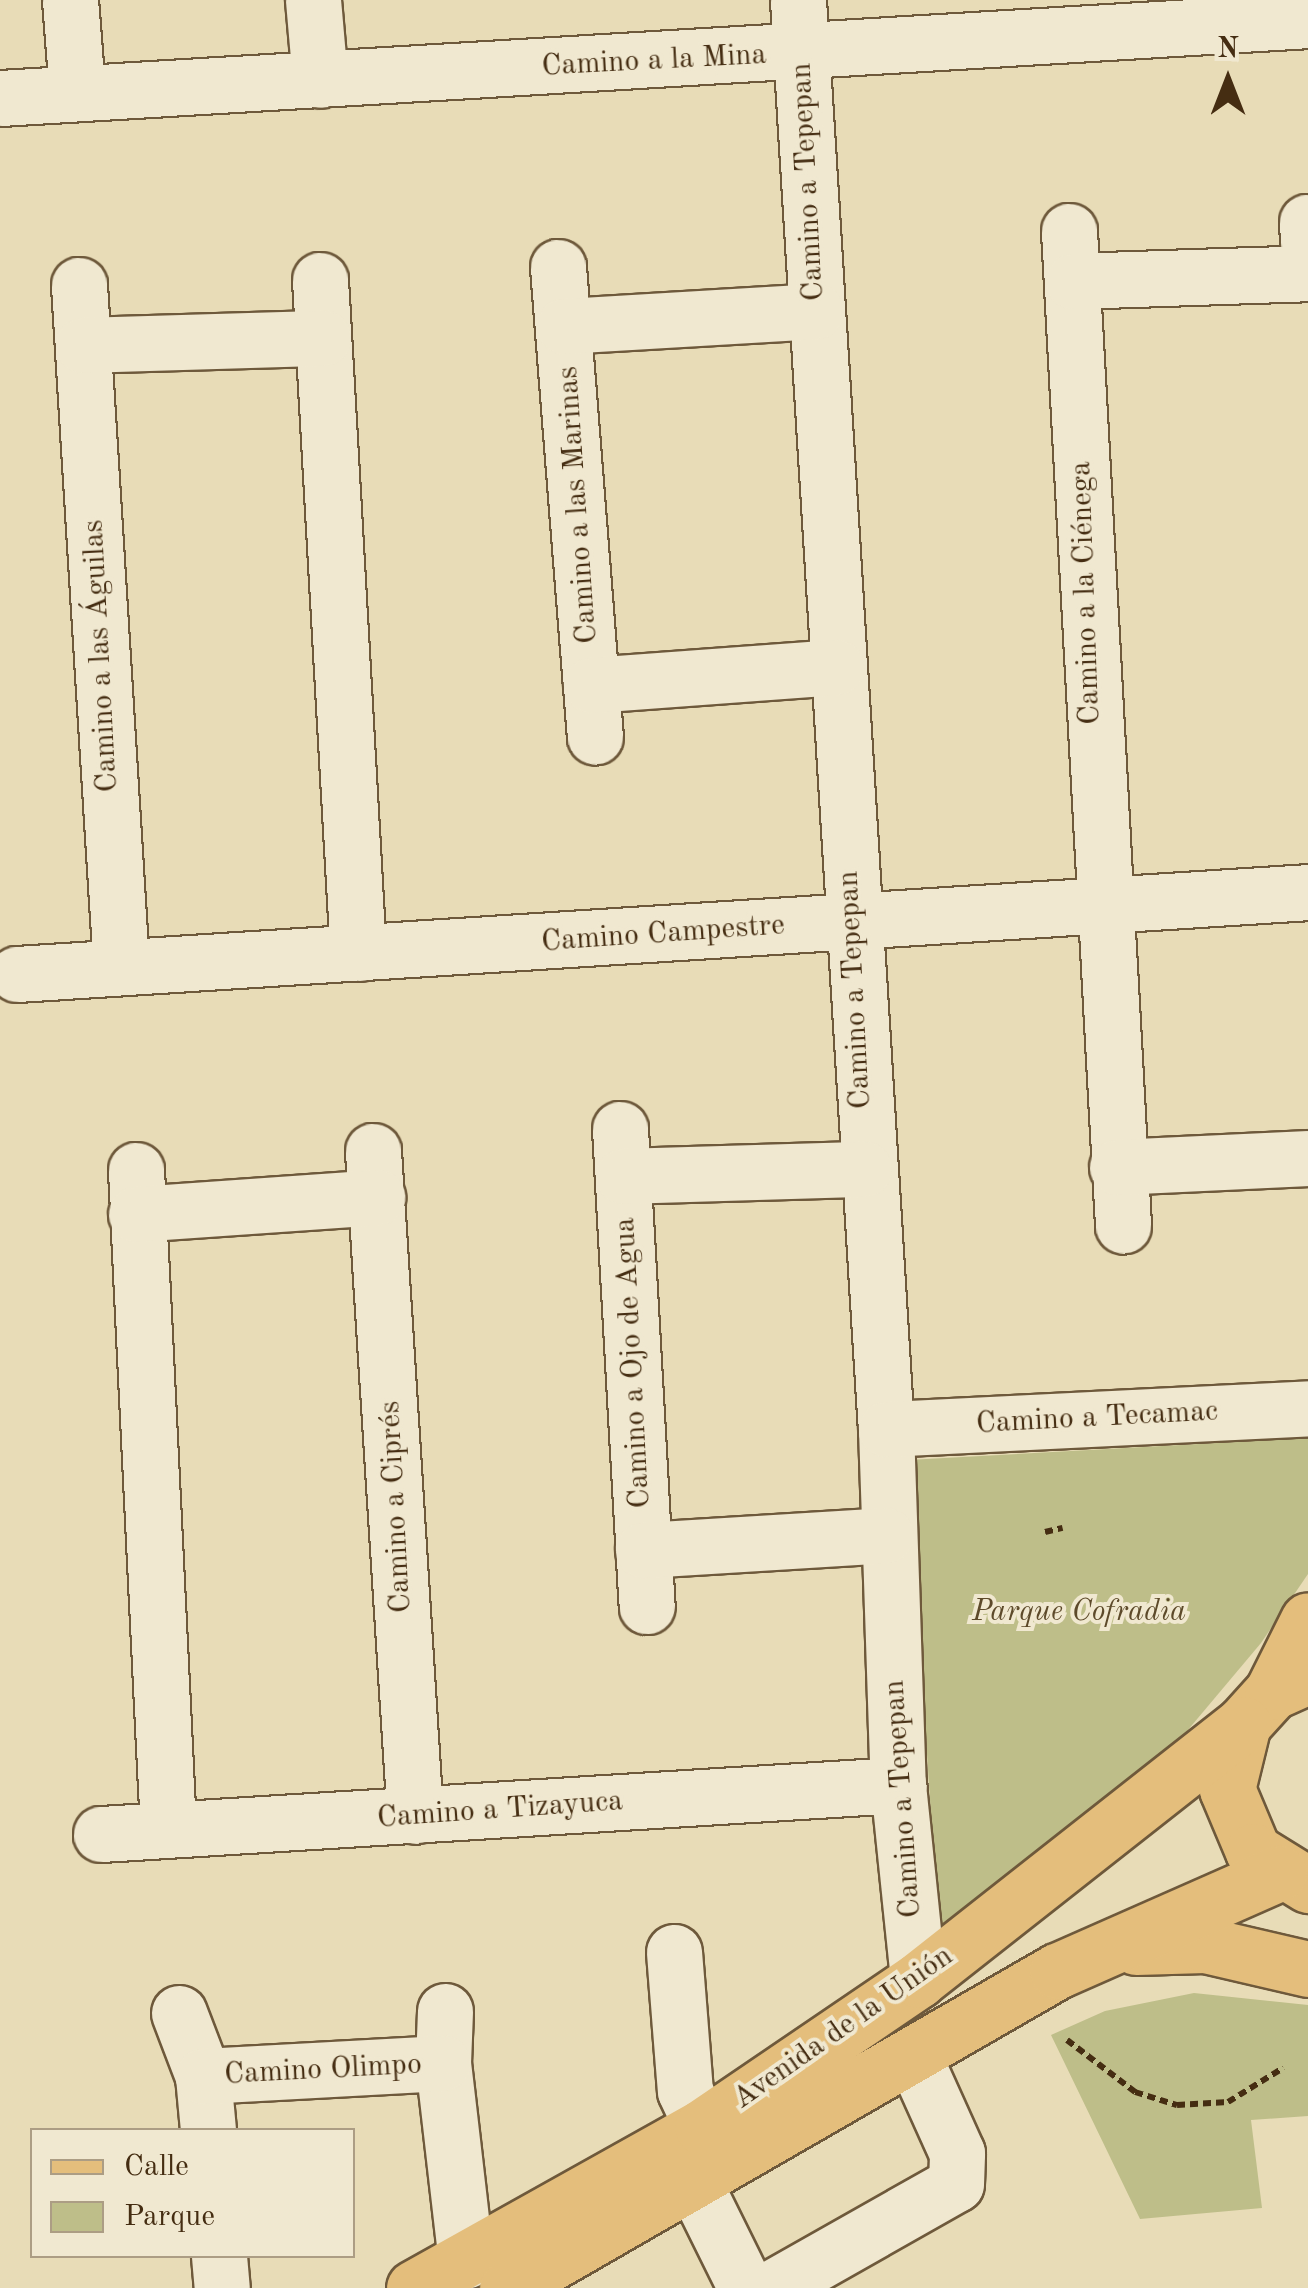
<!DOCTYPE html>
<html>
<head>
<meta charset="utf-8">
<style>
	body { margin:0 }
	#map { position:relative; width:1308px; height:2288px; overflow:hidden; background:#e8dcb7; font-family:"Old Standard TT",serif }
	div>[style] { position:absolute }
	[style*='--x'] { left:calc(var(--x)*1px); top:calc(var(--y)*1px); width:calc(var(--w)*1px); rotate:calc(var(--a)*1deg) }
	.green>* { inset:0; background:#bebe89 }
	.path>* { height:6px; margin-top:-3px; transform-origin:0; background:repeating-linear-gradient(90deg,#452d12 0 8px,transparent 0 13px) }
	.roads { filter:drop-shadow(2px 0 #6e593b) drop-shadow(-2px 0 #6e593b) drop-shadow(0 2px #6e593b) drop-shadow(0 -2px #6e593b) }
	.minor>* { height:55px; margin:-27.5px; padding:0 27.5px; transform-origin:27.5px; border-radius:27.5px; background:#f0e8d0 }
	.major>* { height:55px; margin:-27.5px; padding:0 27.5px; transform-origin:27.5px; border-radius:27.5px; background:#e4be7c }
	span { translate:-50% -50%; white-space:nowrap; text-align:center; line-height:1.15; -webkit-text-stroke:8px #f0e8d0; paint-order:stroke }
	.street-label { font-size:30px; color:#452d12 }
	.park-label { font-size:30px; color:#5d4a2a; font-style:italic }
	.legend { position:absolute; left:30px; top:2128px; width:325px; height:130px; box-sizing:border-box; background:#f0e8d0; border:2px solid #ac9d84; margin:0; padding:12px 18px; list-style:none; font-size:30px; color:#452d12 }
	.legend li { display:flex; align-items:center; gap:20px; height:50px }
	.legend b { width:50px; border:2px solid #ac9d84 }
	.north { position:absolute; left:1178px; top:30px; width:100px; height:100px; -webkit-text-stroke:8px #f0e8d0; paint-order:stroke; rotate:0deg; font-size:28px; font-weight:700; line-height:40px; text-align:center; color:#452d12 }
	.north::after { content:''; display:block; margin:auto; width:35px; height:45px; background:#452d12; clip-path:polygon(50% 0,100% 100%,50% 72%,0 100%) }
</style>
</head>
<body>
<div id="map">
	<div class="green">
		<div style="clip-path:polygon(1308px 1438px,1308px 1574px,1261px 1643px,1182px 1737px,939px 1939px,908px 1460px)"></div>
		<div style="clip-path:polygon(1194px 1993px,1308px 2005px,1308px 2116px,1251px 2120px,1262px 2208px,1140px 2219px,1051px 2035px,1105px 2011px)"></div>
	</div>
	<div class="path">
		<div style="--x:1045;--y:1532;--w:18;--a:-13"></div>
		<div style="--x:1067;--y:2040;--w:86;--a:37.4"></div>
		<div style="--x:1135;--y:2092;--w:44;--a:17.2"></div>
		<div style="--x:1177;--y:2105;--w:51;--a:-3.4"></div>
		<div style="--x:1228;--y:2102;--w:65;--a:-31.7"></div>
	</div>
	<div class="roads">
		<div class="minor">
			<div style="--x:70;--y:0;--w:92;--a:85.6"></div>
			<div style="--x:313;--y:0;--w:80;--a:85"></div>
			<div style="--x:798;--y:0;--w:1432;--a:86.48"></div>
			<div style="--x:886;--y:1429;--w:356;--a:88.1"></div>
			<div style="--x:898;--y:1785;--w:196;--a:84.1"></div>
			<div style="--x:0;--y:98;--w:1310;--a:-3.41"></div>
			<div style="--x:1307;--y:222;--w:19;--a:87"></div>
			<div style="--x:1069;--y:231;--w:996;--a:86.89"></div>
			<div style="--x:558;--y:267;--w:471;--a:85.5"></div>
			<div style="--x:320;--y:280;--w:674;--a:86.77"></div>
			<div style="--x:1073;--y:281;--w:235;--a:-1.9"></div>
			<div style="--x:79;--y:285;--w:682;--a:86.47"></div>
			<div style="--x:564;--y:326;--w:252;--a:-3.4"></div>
			<div style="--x:83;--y:345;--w:240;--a:-1.7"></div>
			<div style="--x:591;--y:685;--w:246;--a:-4.2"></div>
			<div style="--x:17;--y:974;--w:1294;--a:-3.63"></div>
			<div style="--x:620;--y:1129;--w:478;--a:86.8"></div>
			<div style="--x:373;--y:1151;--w:666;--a:86.39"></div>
			<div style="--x:1117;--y:1167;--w:191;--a:-2.7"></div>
			<div style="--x:136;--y:1170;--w:660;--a:87.22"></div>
			<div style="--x:623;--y:1176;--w:241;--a:-1.7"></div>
			<div style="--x:136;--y:1214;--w:242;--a:-4"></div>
			<div style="--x:886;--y:1429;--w:423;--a:-2.8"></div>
			<div style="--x:643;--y:1550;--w:243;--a:-3.5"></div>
			<div style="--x:101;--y:1834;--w:799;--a:-3.52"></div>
			<div style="--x:674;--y:1952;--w:139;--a:85.5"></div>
			<div style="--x:685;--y:2091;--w:40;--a:65"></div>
			<div style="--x:445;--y:2011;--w:52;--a:92.2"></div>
			<div style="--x:443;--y:2063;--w:199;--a:83.4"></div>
			<div style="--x:179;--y:2013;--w:67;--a:69.1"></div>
			<div style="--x:203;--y:2076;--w:54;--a:84.7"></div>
			<div style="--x:203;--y:2076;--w:240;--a:-3.1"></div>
			<div style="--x:695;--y:2185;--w:115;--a:63.7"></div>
			<div style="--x:219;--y:2256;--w:32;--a:85"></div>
			<div style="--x:772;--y:2288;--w:211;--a:-29.5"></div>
			<div style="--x:956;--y:2184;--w:31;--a:-88"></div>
			<div style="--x:957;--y:2153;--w:107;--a:-114.2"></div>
		</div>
		<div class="major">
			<div style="--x:1308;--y:1676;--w:39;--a:156"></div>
			<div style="--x:1272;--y:1692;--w:43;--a:132.2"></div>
			<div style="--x:1243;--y:1724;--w:67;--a:103.8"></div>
			<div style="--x:1227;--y:1789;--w:67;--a:67.2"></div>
			<div style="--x:1253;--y:1851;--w:65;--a:31.7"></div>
			<div style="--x:1272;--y:1692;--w:80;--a:-63.4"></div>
			<div style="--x:1136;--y:1947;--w:69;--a:-1.7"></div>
			<div style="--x:1205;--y:1945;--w:106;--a:13.1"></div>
			<div style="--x:414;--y:2288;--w:330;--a:-29.2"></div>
			<div style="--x:702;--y:2127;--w:261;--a:-34.2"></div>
			<div style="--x:918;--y:1980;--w:414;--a:-38.2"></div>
			<div style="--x:507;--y:2288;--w:635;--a:-29.96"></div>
			<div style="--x:1057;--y:1971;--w:243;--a:-23.8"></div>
		</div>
	</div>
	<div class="street-label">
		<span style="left:654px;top:61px;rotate:-3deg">Camino a la Mina</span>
		<span style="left:808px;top:182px;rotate:-93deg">Camino a Tepepan</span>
		<span style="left:578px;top:505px;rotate:-94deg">Camino a las Marinas</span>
		<span style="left:1086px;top:593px;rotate:-92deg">Camino a la Ciénega</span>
		<span style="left:101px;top:656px;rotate:-93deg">Camino a las Águilas</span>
		<span style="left:663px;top:934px;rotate:-4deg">Camino Campestre</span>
		<span style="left:855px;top:990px;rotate:-93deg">Camino a Tepepan</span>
		<span style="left:633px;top:1363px;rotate:-93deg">Camino a Ojo de Agua</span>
		<span style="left:1097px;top:1418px;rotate:-3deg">Camino a Tecamac</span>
		<span style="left:396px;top:1507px;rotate:-93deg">Camino a Ciprés</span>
		<span style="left:903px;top:1799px;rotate:-94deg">Camino a Tepepan</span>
		<span style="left:500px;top:1810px;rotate:-4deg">Camino a Tizayuca</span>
		<span style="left:843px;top:2028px;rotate:-35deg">Avenida de la Unión</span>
		<span style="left:323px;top:2070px;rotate:-3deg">Camino Olimpo</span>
	</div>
	<div class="park-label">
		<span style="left:1079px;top:1612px">Parque Cofradia</span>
	</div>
	<ul class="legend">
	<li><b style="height:12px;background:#e4be7c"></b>Calle</li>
	<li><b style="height:28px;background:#bebe89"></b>Parque</li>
	</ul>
	<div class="north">N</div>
</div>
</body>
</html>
